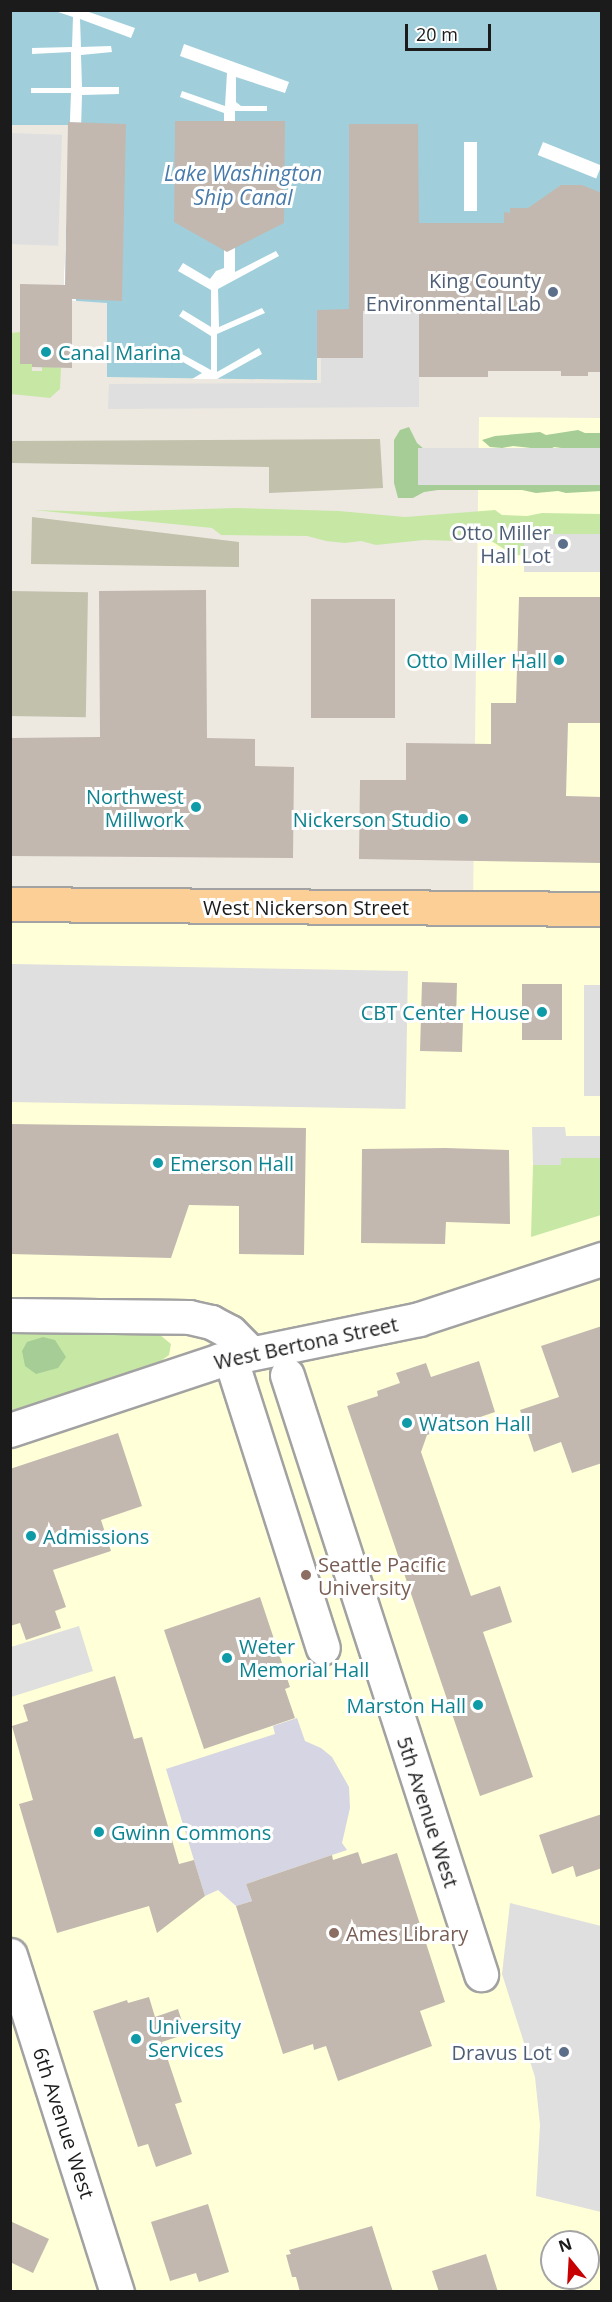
<!DOCTYPE html>
<html>
<head>
<meta charset="utf-8">
<style>
	body { margin:0 }
	#map { position:relative; width:612px; height:2302px; overflow:hidden; background:#ede9e1; font-family:"Open Sans",sans-serif }
	div>[style] { position:absolute }
	[style*='--x'] { left:calc(var(--x)*1px); top:calc(var(--y)*1px); width:calc(var(--w)*1px); rotate:calc(var(--a)*1deg) }
	.education>* { inset:0; background:#ffffd8 }
	.construction>* { inset:0; background:#c1c1ac; transform-origin:0 0 }
	.grass>* { inset:0; background:#c7e8a5 }
	.forest>* { inset:0; background:#a6cd95 }
	.parking>* { inset:0; background:#dfdfdf; transform-origin:0 0 }
	.plaza>* { inset:0; background:#d5d5e3 }
	.water>* { inset:0; background:#a0cfdb }
	.pier>* { inset:0; background:#fff; transform-origin:0 0 }
	.building>* { inset:0; background:#c2b8b0; transform-origin:0 0 }
	.roads { filter:drop-shadow(2px 0 #a2a2a2) drop-shadow(-2px 0 #a2a2a2) drop-shadow(0 2px #a2a2a2) drop-shadow(0 -2px #a2a2a2) }
	.minor>* { height:33px; margin:-16.5px; padding:0 16.5px; transform-origin:16.5px; border-radius:16.5px; background:#fff }
	.major>* { height:33px; margin:-16.5px; padding:0 16.5px; transform-origin:16.5px; border-radius:16.5px; background:#fccf97 }
	.dots>* { width:16px; height:16px; translate:-50% -50%; box-sizing:border-box; border:3px solid #fff; border-radius:50% }
	span { translate:-50% -50%; white-space:nowrap; text-align:center; line-height:1.15; -webkit-text-stroke:6px #fff; paint-order:stroke }
	.service-label { font-size:20px; color:#4e5e75 }
	.right { translate:-100% -50%; text-align:right }
	.culture-label { font-size:20px; color:#0d838f }
	.left { translate:0 -50%; text-align:left }
	.street-label { font-size:20px; color:#1b1b1b }
	.education-label { font-size:20px; color:#785e54 }
	.water-label { font-size:21px; color:#487aaa; font-style:italic }
	.frame { position:absolute; inset:0; border:12px solid #1b1b1b; pointer-events:none }
	.north { position:absolute; left:540px; top:2230px; width:60px; height:60px; box-sizing:border-box; background:#fff; border:2px solid #a4a4a4; border-radius:50%; rotate:342deg; font-size:16px; font-weight:700; line-height:24px; text-align:center; color:#1b1b1b }
	.north::after { content:''; display:block; margin:auto; width:21px; height:27px; background:#c70002; clip-path:polygon(50% 0,100% 100%,50% 72%,0 100%) }
	.scale { position:absolute; left:405px; top:24px; width:86px; height:27px; box-sizing:border-box; border:3px solid #1b1b1b; border-top:0; padding-left:8px; font-size:18px; line-height:21px; white-space:nowrap; color:#1b1b1b; -webkit-text-stroke:4px #fff; paint-order:stroke }
</style>
</head>
<body>
<div id="map">
	<div class="education">
		<div style="clip-path:polygon(evenodd,479px 417px,601px 418px,601px 2291px,11px 2292px,11px 904px,473px 908px,479px 417px,552px 2242px,588px 2242px,588px 2278px,552px 2278px,552px 2242px)"></div>
	</div>
	<div class="construction">
		<div style="clip-path:polygon(380px 439px,383px 488px,269px 493px,269px 467px,11px 463px,11px 441px)"></div>
		<div style="clip-path:polygon(32px 517px,239px 542px,239px 567px,31px 564px)"></div>
		<div style="left:11px;top:591px;width:77px;height:125px;rotate:1deg"></div>
	</div>
	<div class="grass">
		<div style="clip-path:polygon(20px 332px,20px 364px,32px 364px,32px 371px,42px 371px,42px 365px,61px 368px,60px 389px,50px 398px,11px 394px,11px 333px)"></div>
		<div style="clip-path:polygon(236px 508px,339px 511px,405px 517px,495px 510px,502px 515px,527px 516px,542px 513px,601px 514px,602px 534px,525px 534px,524px 554px,515px 556px,493px 542px,424px 540px,376px 545px,361px 541px,345px 543px,326px 541px,307px 536px,221px 535px,212px 528px,34px 510px,101px 512px)"></div>
		<div style="clip-path:polygon(561px 1158px,601px 1158px,601px 1215px,531px 1237px,533px 1165px,561px 1165px)"></div>
		<div style="clip-path:polygon(10px 1329px,154px 1330px,171px 1344px,169px 1355px,158px 1363px,11px 1412px)"></div>
	</div>
	<div class="forest">
		<div style="clip-path:polygon(409px 427px,417px 443px,424px 449px,601px 475px,601px 491px,566px 493px,558px 491px,536px 493px,522px 490px,438px 490px,424px 492px,413px 498px,398px 498px,394px 483px,394px 440px,400px 430px)"></div>
		<div style="clip-path:polygon(578px 430px,585px 433px,601px 433px,601px 450px,576px 450px,554px 447px,549px 450px,513px 446px,502px 448px,490px 447px,482px 440px,495px 436px,540px 432px,546px 435px)"></div>
		<div style="clip-path:polygon(43px 1337px,55px 1340px,66px 1357px,58px 1368px,36px 1374px,25px 1366px,22px 1351px,27px 1342px)"></div>
	</div>
	<div class="parking">
		<div style="left:11px;top:133px;width:51px;height:111px;rotate:2deg"></div>
		<div style="clip-path:polygon(363px 311px,419px 312px,419px 407px,108px 409px,109px 384px,321px 383px,321px 358px)"></div>
		<div style="left:418px;top:448px;width:183px;height:37px"></div>
		<div style="left:524px;top:534px;width:77px;height:38px"></div>
		<div style="left:11px;top:964px;width:397px;height:138px;rotate:1deg"></div>
		<div style="left:584px;top:985px;width:17px;height:111px"></div>
		<div style="clip-path:polygon(532px 1127px,565px 1127px,566px 1136px,601px 1136px,601px 1158px,561px 1158px,561px 1165px,533px 1165px)"></div>
		<div style="clip-path:polygon(79px 1626px,93px 1671px,11px 1697px,11px 1647px)"></div>
		<div style="clip-path:polygon(510px 1903px,601px 1926px,601px 2212px,536px 2196px,540px 2125px,535px 2077px,502px 1974px)"></div>
	</div>
	<div class="plaza">
		<div style="clip-path:polygon(297px 1718px,305px 1741px,321px 1748px,332px 1757px,349px 1787px,350px 1808px,342px 1843px,347px 1850px,246px 1884px,252px 1901px,236px 1906px,218px 1890px,205px 1896px,166px 1769px,275px 1734px,273px 1726px)"></div>
	</div>
	<div class="water">
		<div style="clip-path:polygon(11px 11px,601px 11px,601px 230px,419px 312px,363px 311px,363px 358px,317px 358px,317px 380px,107px 377px,107px 303px,63px 300px,70px 125px,11px 125px)"></div>
	</div>
	<div class="pier">
		<div style="clip-path:polygon(55px 11px,86px 11px,135px 28px,131px 38px,80px 19px,81px 47px,111px 46px,112px 52px,81px 55px,82px 87px,119px 87px,119px 94px,82px 95px,76px 301px,63px 300px,71px 93px,31px 93px,31px 88px,71px 88px,71px 52px,32px 54px,32px 48px,72px 47px,73px 17px)"></div>
		<div style="clip-path:polygon(184px 44px,289px 82px,285px 93px,236px 77px,236px 102px,241px 106px,267px 106px,267px 111px,235px 111px,235px 272px,276px 251px,279px 256px,218px 289px,219px 327px,262px 308px,265px 313px,217px 334px,217px 372px,259px 348px,262px 354px,217px 379px,192px 379px,202px 373px,176px 358px,180px 353px,211px 370px,211px 336px,179px 316px,183px 310px,211px 327px,211px 290px,178px 271px,183px 263px,210px 279px,216px 271px,224px 268px,224px 113px,180px 97px,182px 91px,225px 106px,227px 73px,180px 56px)"></div>
		<div style="left:464px;top:142px;width:13px;height:69px"></div>
		<div style="left:543px;top:142px;width:63px;height:14px;rotate:22deg"></div>
	</div>
	<div class="building">
		<div style="clip-path:polygon(175px 121px,285px 121px,284px 223px,227px 252px,174px 222px)"></div>
		<div style="clip-path:polygon(68px 122px,126px 124px,122px 301px,72px 299px,72px 368px,32px 367px,32px 364px,20px 364px,20px 284px,65px 285px)"></div>
		<div style="clip-path:polygon(349px 124px,418px 124px,419px 223px,504px 223px,504px 212px,510px 213px,510px 208px,528px 208px,561px 185px,582px 185px,602px 193px,602px 372px,588px 372px,588px 376px,561px 376px,561px 371px,488px 371px,488px 377px,419px 377px,419px 312px,363px 311px,363px 358px,317px 358px,317px 310px,349px 309px)"></div>
		<div style="clip-path:polygon(206px 590px,207px 738px,255px 739px,255px 766px,294px 767px,293px 858px,10px 856px,10px 738px,100px 737px,99px 591px)"></div>
		<div style="clip-path:polygon(519px 597px,602px 597px,602px 723px,568px 723px,566px 796px,602px 797px,602px 863px,359px 859px,360px 780px,406px 780px,406px 743px,491px 744px,491px 703px,516px 703px)"></div>
		<div style="left:395px;top:599px;width:119px;height:84px;rotate:90deg"></div>
		<div style="clip-path:polygon(422px 982px,457px 983px,456px 1021px,463px 1021px,462px 1052px,420px 1051px)"></div>
		<div style="left:522px;top:984px;width:40px;height:56px"></div>
		<div style="clip-path:polygon(10px 1124px,306px 1128px,304px 1255px,239px 1254px,239px 1206px,189px 1205px,171px 1258px,10px 1254px)"></div>
		<div style="clip-path:polygon(446px 1148px,509px 1150px,510px 1224px,446px 1222px,445px 1244px,361px 1243px,362px 1149px)"></div>
		<div style="clip-path:polygon(602px 1326px,602px 1463px,572px 1473px,561px 1442px,534px 1452px,520px 1410px,559px 1397px,541px 1346px)"></div>
		<div style="clip-path:polygon(479px 1361px,495px 1412px,427px 1435px,421px 1452px,471px 1596px,500px 1586px,512px 1622px,483px 1632px,533px 1777px,480px 1796px,347px 1406px,378px 1396px,377px 1391px,400px 1383px,396px 1373px,426px 1363px,431px 1377px)"></div>
		<div style="clip-path:polygon(118px 1433px,142px 1506px,101px 1520px,111px 1551px,53px 1570px,66px 1607px,55px 1611px,61px 1628px,26px 1640px,20px 1623px,10px 1626px,10px 1469px)"></div>
		<div style="clip-path:polygon(260px 1597px,290px 1687px,285px 1689px,295px 1718px,204px 1749px,164px 1630px)"></div>
		<div style="clip-path:polygon(115px 1676px,134px 1739px,142px 1737px,179px 1864px,194px 1860px,205px 1896px,157px 1933px,149px 1906px,57px 1933px,19px 1804px,33px 1800px,12px 1726px,28px 1721px,23px 1705px)"></div>
		<div style="clip-path:polygon(602px 1814px,602px 1868px,576px 1877px,573px 1866px,552px 1874px,539px 1835px)"></div>
		<div style="clip-path:polygon(358px 1852px,362px 1864px,397px 1853px,445px 2002px,420px 2011px,432px 2046px,338px 2081px,326px 2046px,314px 2050px,313px 2044px,283px 2054px,236px 1906px,252px 1901px,246px 1884px,332px 1855px,333px 1860px)"></div>
		<div style="clip-path:polygon(149px 1997px,155px 2017px,178px 2009px,186px 2034px,162px 2042px,182px 2102px,175px 2104px,192px 2154px,156px 2167px,148px 2144px,138px 2147px,93px 2011px,127px 2000px,128px 2003px)"></div>
		<div style="clip-path:polygon(208px 2204px,229px 2272px,199px 2282px,196px 2273px,170px 2281px,151px 2222px)"></div>
		<div style="clip-path:polygon(10px 2221px,49px 2239px,33px 2273px,10px 2262px)"></div>
		<div style="clip-path:polygon(372px 2226px,393px 2292px,300px 2292px,296px 2277px,292px 2277px,286px 2255px,291px 2254px,289px 2250px)"></div>
		<div style="clip-path:polygon(486px 2254px,498px 2292px,439px 2292px,432px 2271px)"></div>
	</div>
	<div class="roads">
		<div class="minor">
			<div style="--x:10;--y:1315;--w:179;--a:0.6"></div>
			<div style="--x:189;--y:1317;--w:23;--a:13"></div>
			<div style="--x:211;--y:1322;--w:21;--a:28"></div>
			<div style="--x:230;--y:1332;--w:28;--a:45"></div>
			<div style="--x:230;--y:1357;--w:305;--a:72.3"></div>
			<div style="--x:287;--y:1375;--w:630;--a:72.05"></div>
			<div style="--x:10;--y:1430;--w:221;--a:-18.4"></div>
			<div style="--x:220;--y:1360;--w:203;--a:-11.6"></div>
			<div style="--x:419;--y:1319;--w:193;--a:-18.2"></div>
			<div style="--x:10;--y:1955;--w:354;--a:72.4"></div>
		</div>
		<div class="major">
			<div style="--x:10;--y:904;--w:592;--a:0.48"></div>
		</div>
	</div>
	<div class="dots">
		<div style="left:553px;top:292px;background:#5c6f8a"></div>
		<div style="left:46px;top:352px;background:#0f9aa8"></div>
		<div style="left:563px;top:544px;background:#5c6f8a"></div>
		<div style="left:559px;top:660px;background:#0f9aa8"></div>
		<div style="left:196px;top:807px;background:#0f9aa8"></div>
		<div style="left:463px;top:819px;background:#0f9aa8"></div>
		<div style="left:542px;top:1012px;background:#0f9aa8"></div>
		<div style="left:158px;top:1163px;background:#0f9aa8"></div>
		<div style="left:407px;top:1423px;background:#0f9aa8"></div>
		<div style="left:31px;top:1536px;background:#0f9aa8"></div>
		<div style="left:306px;top:1575px;background:#8d6e63"></div>
		<div style="left:227px;top:1658px;background:#0f9aa8"></div>
		<div style="left:478px;top:1705px;background:#0f9aa8"></div>
		<div style="left:99px;top:1832px;background:#0f9aa8"></div>
		<div style="left:334px;top:1933px;background:#8d6e63"></div>
		<div style="left:136px;top:2039px;background:#0f9aa8"></div>
		<div style="left:564px;top:2052px;background:#5c6f8a"></div>
	</div>
	<div class="service-label">
		<span class="right" style="left:541px;top:292px">King County<br>Environmental Lab</span>
		<span class="right" style="left:551px;top:544px">Otto Miller<br>Hall Lot</span>
		<span class="right" style="left:552px;top:2052px">Dravus Lot</span>
	</div>
	<div class="culture-label">
		<span class="left" style="left:58px;top:352px">Canal Marina</span>
		<span class="right" style="left:547px;top:660px">Otto Miller Hall</span>
		<span class="right" style="left:184px;top:808px">Northwest<br>Millwork</span>
		<span class="right" style="left:451px;top:819px">Nickerson Studio</span>
		<span class="right" style="left:530px;top:1012px">CBT Center House</span>
		<span class="left" style="left:170px;top:1163px">Emerson Hall</span>
		<span class="left" style="left:419px;top:1423px">Watson Hall</span>
		<span class="left" style="left:43px;top:1536px">Admissions</span>
		<span class="left" style="left:239px;top:1658px">Weter<br>Memorial Hall</span>
		<span class="right" style="left:466px;top:1705px">Marston Hall</span>
		<span class="left" style="left:111px;top:1832px">Gwinn Commons</span>
		<span class="left" style="left:148px;top:2038px">University<br>Services</span>
	</div>
	<div class="street-label">
		<span style="left:306px;top:907px">West Nickerson Street</span>
		<span style="left:306px;top:1343px;rotate:-12deg">West Bertona Street</span>
		<span style="left:428px;top:1812px;rotate:72deg">5th Avenue West</span>
		<span style="left:64px;top:2123px;rotate:72deg">6th Avenue West</span>
	</div>
	<div class="education-label">
		<span class="left" style="left:318px;top:1576px">Seattle Pacific<br>University</span>
		<span class="left" style="left:346px;top:1933px">Ames Library</span>
	</div>
	<div class="water-label">
		<span style="left:243px;top:185px">Lake Washington<br>Ship Canal</span>
	</div>
	<div class="frame"></div>
	<div class="north">N</div>
	<div class="scale">20 m</div>
</div>
</body>
</html>
